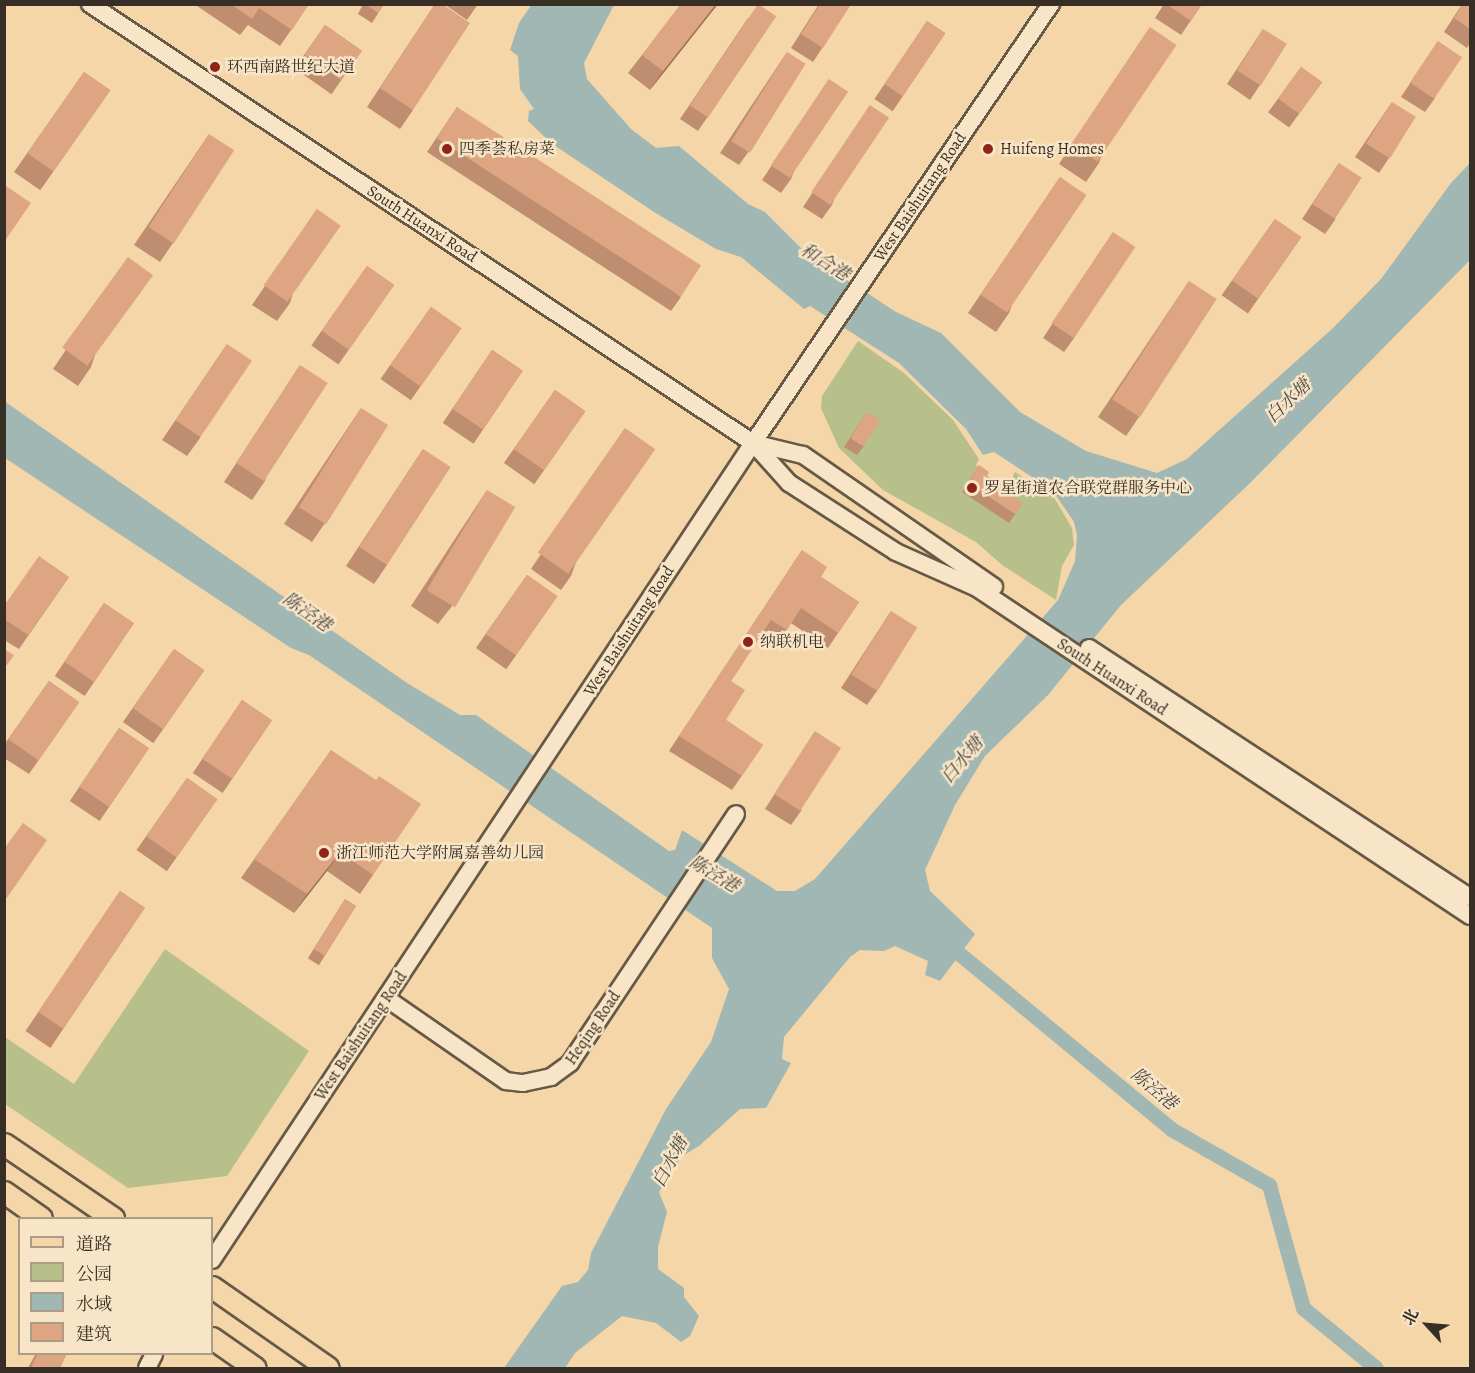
<!DOCTYPE html>
<html>
<head>
<meta charset="utf-8">
<style>
	body { margin:0 }
	#map { position:relative; width:1475px; height:1373px; overflow:hidden; background:#f4d6a8; font-family:Alegreya,"Noto Serif SC",serif }
	div>[style] { position:absolute }
	[style*='--x'] { left:calc(var(--x)*1px); top:calc(var(--y)*1px); width:calc(var(--w)*1px); rotate:calc(var(--a)*1deg) }
	.green>* { inset:0; background:#b7bf8b }
	.water>* { inset:0; background:#a0b7b3 }
	.canal>* { height:15px; margin:-7.5px; padding:0 7.5px; transform-origin:7.5px; border-radius:7.5px; background:#a0b7b3 }
	.roads { filter:drop-shadow(2px 0 #665946) drop-shadow(-2px 0 #665946) drop-shadow(0 2px #665946) drop-shadow(0 -2px #665946) }
	.minor>* { height:16px; margin:-8px; padding:0 8px; transform-origin:8px; border-radius:8px; background:#f8e4c6 }
	.major>* { height:21px; margin:-10.5px; padding:0 10.5px; transform-origin:10.5px; border-radius:10.5px; background:#f4d6a8 }
	.wall>* { inset:0; background:#bf8e70; transform-origin:0 0 }
	.shaded-wall>* { inset:0; background:#9b745b }
	.building>* { inset:0; background:#dea582; transform-origin:0 0 }
	.dots>* { width:16px; height:16px; translate:-50% -50%; box-sizing:border-box; border:3px solid #f8e4c6; border-radius:50% }
	span { translate:-50% -50%; white-space:nowrap; text-align:center; line-height:1.15; -webkit-text-stroke:5px #f8e4c6; paint-order:stroke }
	.poi-label { font-size:16px; color:#372f25 }
	.left { translate:0 -50%; text-align:left }
	.street-label { font-size:16px; color:#372f25 }
	.water-label { font-size:18px; color:#4c4a41; font-style:italic }
	.frame { position:absolute; inset:0; border:6px solid #372f25; pointer-events:none }
	.legend { position:absolute; left:18px; top:1217px; width:195px; height:138px; box-sizing:border-box; background:#f8e4c6; border:2px solid #ab9c86; margin:0; padding:8px 10px; list-style:none; font-size:18px; color:#372f25 }
	.legend li { display:flex; align-items:center; gap:12px; height:30px }
	.legend b { width:30px; border:2px solid #ab9c86 }
	.north { position:absolute; left:1397px; top:1295px; width:60px; height:60px; -webkit-text-stroke:4px #f8e4c6; paint-order:stroke; rotate:296deg; font-size:16px; font-weight:700; line-height:24px; text-align:center; color:#372f25 }
	.north::after { content:''; display:block; margin:auto; width:21px; height:27px; background:#372f25; clip-path:polygon(50% 0,100% 100%,50% 72%,0 100%) }
</style>
</head>
<body>
<div id="map">
	<div class="green">
		<div style="clip-path:polygon(858px 341px,904px 373px,953px 420px,979px 459px,976px 465px,985px 475px,1007px 488px,1015px 472px,1055px 499px,1072px 528px,1074px 545px,1062px 566px,1056px 600px,1002px 565px,976px 542px,883px 490px,839px 448px,821px 408px,822px 396px)"></div>
		<div style="clip-path:polygon(165px 949px,309px 1051px,227px 1176px,128px 1188px,5px 1104px,5px 1037px,74px 1084px)"></div>
	</div>
	<div class="water">
		<div style="clip-path:polygon(532px 4px,614px 5px,584px 63px,587px 79px,631px 129px,656px 148px,679px 146px,748px 204px,765px 212px,806px 253px,896px 312px,941px 333px,1020px 412px,1086px 451px,1157px 473px,1187px 459px,1333px 328px,1381px 279px,1451px 183px,1470px 163px,1470px 260px,1249px 484px,1121px 605px,1048px 695px,985px 756px,955px 805px,925px 870px,930px 891px,975px 934px,940px 981px,925px 975px,928px 961px,895px 946px,884px 951px,860px 950px,850px 957px,784px 1037px,782px 1059px,791px 1063px,766px 1108px,740px 1109px,699px 1146px,681px 1157px,659px 1192px,667px 1212px,658px 1247px,658px 1269px,684px 1288px,684px 1297px,699px 1316px,690px 1336px,681px 1342px,656px 1323px,622px 1316px,575px 1353px,565px 1368px,504px 1368px,562px 1286px,578px 1282px,588px 1270px,591px 1253px,666px 1109px,711px 1042px,729px 989px,712px 958px,712px 928px,309px 655px,291px 648px,5px 458px,4px 401px,407px 683px,460px 715px,476px 715px,669px 851px,675px 850px,682px 830px,777px 891px,795px 891px,815px 879px,1058px 600px,1075px 561px,1077px 535px,1074px 522px,1057px 497px,1041px 483px,994px 452px,983px 455px,966px 429px,899px 363px,810px 306px,804px 309px,741px 257px,716px 249px,654px 212px,551px 143px,528px 121px,529px 111px,534px 109px,520px 89px,518px 56px,510px 50px,519px 23px)"></div>
	</div>
	<div class="canal">
		<div style="--x:944;--y:941;--w:295;--a:39.6"></div>
		<div style="--x:1171;--y:1129;--w:113;--a:29.7"></div>
		<div style="--x:1269;--y:1185;--w:128;--a:74.5"></div>
		<div style="--x:1303;--y:1308;--w:94;--a:39.4"></div>
	</div>
	<div class="roads">
		<div class="minor">
			<div style="--x:90;--y:4;--w:795;--a:33.51"></div>
			<div style="--x:753;--y:443;--w:54;--a:48"></div>
			<div style="--x:789;--y:483;--w:127;--a:32.8"></div>
			<div style="--x:896;--y:552;--w:89;--a:24"></div>
			<div style="--x:977;--y:588;--w:592;--a:33.64"></div>
			<div style="--x:753;--y:443;--w:51;--a:13.5"></div>
			<div style="--x:803;--y:455;--w:232;--a:34.6"></div>
			<div style="--x:1089;--y:648;--w:455;--a:33.2"></div>
			<div style="--x:386;--y:998;--w:146;--a:34.7"></div>
			<div style="--x:506;--y:1081;--w:17;--a:7"></div>
			<div style="--x:523;--y:1083;--w:29;--a:-12"></div>
			<div style="--x:551;--y:1077;--w:24;--a:-36"></div>
			<div style="--x:570;--y:1063;--w:299;--a:-56.3"></div>
			<div style="--x:212;--y:1260;--w:980;--a:-56.49"></div>
			<div style="--x:753;--y:443;--w:531;--a:-55.83"></div>
			<div style="--x:147;--y:1368;--w:16;--a:-63"></div>
		</div>
		<div class="major">
			<div style="--x:4;--y:1144;--w:132;--a:34.2"></div>
			<div style="--x:4;--y:1192;--w:45;--a:35.1"></div>
			<div style="--x:212;--y:1287;--w:141;--a:34.9"></div>
			<div style="--x:212;--y:1338;--w:52;--a:34.9"></div>
		</div>
	</div>
	<div class="wall">
		<div style="clip-path:polygon(194px 4px,309px 4px,280px 46px,248px 25px,240px 35px)"></div>
		<div style="clip-path:polygon(363px 4px,384px 4px,372px 23px,358px 14px)"></div>
		<div style="clip-path:polygon(435px 4px,413px 110px,400px 129px,367px 107px)"></div>
		<div style="clip-path:polygon(444px 4px,478px 4px,467px 20px)"></div>
		<div style="clip-path:polygon(681px 4px,718px 4px,650px 90px,628px 73px,642px 55px)"></div>
		<div style="clip-path:polygon(819px 4px,851px 4px,813px 62px,791px 48px)"></div>
		<div style="clip-path:polygon(1164px 4px,1202px 4px,1181px 35px,1155px 18px)"></div>
		<div style="clip-path:polygon(1462px 4px,1470px 4px,1470px 43px,1467px 48px,1444px 32px)"></div>
		<div style="clip-path:polygon(776px 16px,698px 131px,680px 119px,748px 18px)"></div>
		<div style="left:927px;top:21px;width:22px;height:94px;rotate:34deg"></div>
		<div style="left:325px;top:25px;width:45px;height:53px;rotate:35deg"></div>
		<div style="clip-path:polygon(1150px 27px,1099px 163px,1086px 182px,1059px 164px)"></div>
		<div style="clip-path:polygon(1263px 29px,1260px 85px,1250px 100px,1227px 84px)"></div>
		<div style="clip-path:polygon(1438px 41px,1435px 98px,1425px 112px,1401px 97px)"></div>
		<div style="clip-path:polygon(787px 52px,749px 151px,739px 165px,720px 153px)"></div>
		<div style="left:1301px;top:67px;width:26px;height:56px;rotate:36deg"></div>
		<div style="left:84px;top:72px;width:32px;height:122px;rotate:35deg"></div>
		<div style="clip-path:polygon(829px 79px,791px 179px,781px 193px,762px 180px)"></div>
		<div style="clip-path:polygon(1392px 102px,1389px 158px,1379px 173px,1355px 157px)"></div>
		<div style="clip-path:polygon(870px 105px,832px 205px,822px 219px,803px 207px)"></div>
		<div style="clip-path:polygon(457px 107px,681px 297px,671px 311px,427px 152px)"></div>
		<div style="clip-path:polygon(209px 134px,173px 243px,160px 262px,134px 245px)"></div>
		<div style="clip-path:polygon(1339px 163px,1335px 220px,1325px 234px,1302px 219px)"></div>
		<div style="clip-path:polygon(1060px 177px,1009px 313px,996px 332px,968px 313px)"></div>
		<div style="clip-path:polygon(317px 209px,290px 303px,277px 321px,252px 305px)"></div>
		<div style="left:1275px;top:219px;width:32px;height:93px;rotate:35deg"></div>
		<div style="clip-path:polygon(1113px 232px,1074px 338px,1064px 352px,1043px 338px)"></div>
		<div style="clip-path:polygon(128px 257px,91px 367px,78px 386px,53px 369px)"></div>
		<div style="left:367px;top:266px;width:33px;height:97px;rotate:35deg"></div>
		<div style="clip-path:polygon(1189px 281px,1139px 417px,1126px 436px,1098px 417px)"></div>
		<div style="left:431px;top:307px;width:37px;height:88px;rotate:35deg"></div>
		<div style="clip-path:polygon(227px 344px,200px 438px,187px 456px,162px 440px)"></div>
		<div style="left:492px;top:350px;width:37px;height:88px;rotate:34deg"></div>
		<div style="clip-path:polygon(300px 365px,265px 481px,252px 500px,224px 482px)"></div>
		<div style="left:555px;top:390px;width:37px;height:89px;rotate:35deg"></div>
		<div style="clip-path:polygon(361px 408px,325px 523px,312px 542px,284px 524px)"></div>
		<div style="clip-path:polygon(867px 412px,864px 446px,857px 455px,844px 447px)"></div>
		<div style="clip-path:polygon(625px 428px,571px 576px,561px 590px,531px 569px)"></div>
		<div style="clip-path:polygon(423px 449px,387px 565px,374px 584px,346px 566px)"></div>
		<div style="clip-path:polygon(979px 465px,986px 478px,1023px 503px,1009px 523px,962px 492px)"></div>
		<div style="clip-path:polygon(487px 490px,452px 606px,438px 624px,411px 606px)"></div>
		<div style="clip-path:polygon(802px 550px,821px 577px,859px 602px,828px 648px,791px 623px,777px 644px,762px 634px,731px 681px,726px 720px,763px 745px,732px 790px,669px 751px)"></div>
		<div style="left:527px;top:575px;width:37px;height:89px;rotate:35deg"></div>
		<div style="clip-path:polygon(69px 577px,19px 649px,4px 640px,4px 606px)"></div>
		<div style="left:104px;top:603px;width:36px;height:88px;rotate:34deg"></div>
		<div style="clip-path:polygon(891px 611px,877px 691px,867px 705px,841px 688px)"></div>
		<div style="left:174px;top:649px;width:37px;height:89px;rotate:35deg"></div>
		<div style="clip-path:polygon(49px 681px,79px 702px,29px 774px,4px 758px,4px 745px)"></div>
		<div style="left:242px;top:700px;width:36px;height:88px;rotate:34deg"></div>
		<div style="left:119px;top:728px;width:36px;height:88px;rotate:34deg"></div>
		<div style="clip-path:polygon(815px 731px,801px 811px,791px 825px,765px 809px)"></div>
		<div style="clip-path:polygon(331px 750px,373px 875px,360px 894px,327px 871px,294px 913px,241px 878px)"></div>
		<div style="left:187px;top:778px;width:37px;height:88px;rotate:35deg"></div>
		<div style="left:120px;top:891px;width:30px;height:169px;rotate:34deg"></div>
		<div style="left:345px;top:899px;width:13px;height:70px;rotate:32deg"></div>
		<div style="clip-path:polygon(36px 1353px,67px 1353px,60px 1368px,28px 1368px)"></div>
	</div>
	<div class="shaded-wall">
		<div style="clip-path:polygon(716px 4px,718px 4px,650px 90px,663px 71px)"></div>
		<div style="clip-path:polygon(340px 852px,327px 871px,294px 913px,307px 894px)"></div>
	</div>
	<div class="building">
		<div style="clip-path:polygon(231px 4px,309px 4px,292px 30px,259px 8px,252px 19px)"></div>
		<div style="clip-path:polygon(365px 4px,384px 4px,378px 13px)"></div>
		<div style="clip-path:polygon(435px 4px,442px 4px,470px 23px,413px 110px,380px 88px)"></div>
		<div style="clip-path:polygon(681px 4px,716px 4px,663px 71px,642px 55px)"></div>
		<div style="left:758px;top:4px;width:22px;height:122px;rotate:34deg"></div>
		<div style="clip-path:polygon(820px 4px,851px 4px,823px 48px,801px 34px)"></div>
		<div style="clip-path:polygon(1166px 4px,1202px 4px,1191px 21px)"></div>
		<div style="clip-path:polygon(1462px 4px,1470px 4px,1470px 29px,1454px 18px)"></div>
		<div style="left:927px;top:21px;width:22px;height:76px;rotate:34deg"></div>
		<div style="left:325px;top:25px;width:45px;height:36px;rotate:35deg"></div>
		<div style="left:1150px;top:27px;width:32px;height:141px;rotate:34deg"></div>
		<div style="left:1263px;top:29px;width:28px;height:49px;rotate:32deg"></div>
		<div style="left:1438px;top:41px;width:29px;height:50px;rotate:34deg"></div>
		<div style="left:787px;top:52px;width:22px;height:105px;rotate:32deg"></div>
		<div style="left:1301px;top:67px;width:26px;height:39px;rotate:36deg"></div>
		<div style="left:84px;top:72px;width:32px;height:99px;rotate:35deg"></div>
		<div style="left:829px;top:79px;width:23px;height:104px;rotate:34deg"></div>
		<div style="left:1392px;top:102px;width:28px;height:49px;rotate:32deg"></div>
		<div style="left:870px;top:105px;width:23px;height:105px;rotate:34deg"></div>
		<div style="left:457px;top:107px;width:291px;height:37px;rotate:33deg"></div>
		<div style="left:209px;top:134px;width:30px;height:111px;rotate:33deg"></div>
		<div style="left:1339px;top:163px;width:27px;height:49px;rotate:33deg"></div>
		<div style="left:1060px;top:177px;width:32px;height:142px;rotate:34deg"></div>
		<div style="clip-path:polygon(6px 186px,31px 203px,4px 242px,4px 188px)"></div>
		<div style="left:317px;top:209px;width:29px;height:93px;rotate:35deg"></div>
		<div style="left:1275px;top:219px;width:32px;height:75px;rotate:35deg"></div>
		<div style="left:1113px;top:232px;width:27px;height:110px;rotate:34deg"></div>
		<div style="left:128px;top:257px;width:31px;height:112px;rotate:36deg"></div>
		<div style="left:367px;top:266px;width:33px;height:79px;rotate:35deg"></div>
		<div style="left:1189px;top:281px;width:33px;height:141px;rotate:33deg"></div>
		<div style="left:431px;top:307px;width:37px;height:71px;rotate:35deg"></div>
		<div style="left:227px;top:344px;width:30px;height:92px;rotate:34deg"></div>
		<div style="left:492px;top:350px;width:37px;height:71px;rotate:34deg"></div>
		<div style="left:300px;top:365px;width:33px;height:117px;rotate:33deg"></div>
		<div style="left:555px;top:390px;width:37px;height:72px;rotate:35deg"></div>
		<div style="left:361px;top:408px;width:32px;height:117px;rotate:32deg"></div>
		<div style="left:867px;top:412px;width:15px;height:31px;rotate:32deg"></div>
		<div style="left:625px;top:428px;width:37px;height:152px;rotate:35deg"></div>
		<div style="left:423px;top:449px;width:33px;height:117px;rotate:33deg"></div>
		<div style="clip-path:polygon(979px 465px,989px 472px,986px 478px,1023px 503px,1015px 514px,968px 483px)"></div>
		<div style="left:487px;top:490px;width:33px;height:117px;rotate:31deg"></div>
		<div style="clip-path:polygon(802px 550px,827px 567px,821px 577px,859px 602px,838px 633px,801px 608px,787px 630px,771px 620px,731px 681px,745px 690px,726px 720px,763px 745px,742px 776px,679px 736px)"></div>
		<div style="clip-path:polygon(39px 556px,69px 577px,28px 635px,4px 619px,4px 606px)"></div>
		<div style="left:527px;top:575px;width:37px;height:72px;rotate:35deg"></div>
		<div style="left:104px;top:603px;width:36px;height:71px;rotate:34deg"></div>
		<div style="left:891px;top:611px;width:31px;height:75px;rotate:32deg"></div>
		<div style="clip-path:polygon(4px 649px,14px 655px,4px 669px)"></div>
		<div style="left:174px;top:649px;width:37px;height:72px;rotate:35deg"></div>
		<div style="left:49px;top:681px;width:37px;height:71px;rotate:35deg"></div>
		<div style="left:242px;top:700px;width:36px;height:71px;rotate:34deg"></div>
		<div style="left:119px;top:728px;width:36px;height:71px;rotate:34deg"></div>
		<div style="left:815px;top:731px;width:31px;height:75px;rotate:33deg"></div>
		<div style="clip-path:polygon(331px 750px,376px 780px,379px 776px,421px 804px,373px 875px,340px 852px,307px 894px,254px 859px)"></div>
		<div style="left:187px;top:778px;width:37px;height:71px;rotate:35deg"></div>
		<div style="clip-path:polygon(23px 823px,47px 840px,4px 902px,4px 849px)"></div>
		<div style="left:120px;top:891px;width:30px;height:146px;rotate:34deg"></div>
		<div style="left:345px;top:899px;width:13px;height:59px;rotate:32deg"></div>
		<div style="clip-path:polygon(38px 1353px,67px 1353px,60px 1368px,31px 1368px)"></div>
	</div>
	<div class="dots">
		<div style="left:215px;top:67px;background:#8f2418"></div>
		<div style="left:447px;top:149px;background:#8f2418"></div>
		<div style="left:988px;top:149px;background:#8f2418"></div>
		<div style="left:972px;top:488px;background:#8f2418"></div>
		<div style="left:748px;top:642px;background:#8f2418"></div>
		<div style="left:324px;top:853px;background:#8f2418"></div>
	</div>
	<div class="poi-label">
		<span class="left" style="left:227px;top:67px">环西南路世纪大道</span>
		<span class="left" style="left:459px;top:149px">四季荟私房菜</span>
		<span class="left" style="left:1000px;top:149px">Huifeng Homes</span>
		<span class="left" style="left:984px;top:488px">罗星街道农合联党群服务中心</span>
		<span class="left" style="left:760px;top:642px">纳联机电</span>
		<span class="left" style="left:336px;top:853px">浙江师范大学附属嘉善幼儿园</span>
	</div>
	<div class="street-label">
		<span style="left:920px;top:197px;rotate:-56deg">West Baishuitang Road</span>
		<span style="left:422px;top:224px;rotate:33deg">South Huanxi Road</span>
		<span style="left:629px;top:631px;rotate:-57deg">West Baishuitang Road</span>
		<span style="left:1112px;top:677px;rotate:33deg">South Huanxi Road</span>
		<span style="left:593px;top:1028px;rotate:-56deg">Heqing Road</span>
		<span style="left:361px;top:1036px;rotate:-56deg">West Baishuitang Road</span>
	</div>
	<div class="water-label">
		<span style="left:825px;top:262px;rotate:32deg">和合港</span>
		<span style="left:1288px;top:401px;rotate:-44deg">白水塘</span>
		<span style="left:307px;top:612px;rotate:35deg">陈泾港</span>
		<span style="left:962px;top:760px;rotate:-50deg">白水塘</span>
		<span style="left:714px;top:874px;rotate:31deg">陈泾港</span>
		<span style="left:1154px;top:1089px;rotate:40deg">陈泾港</span>
		<span style="left:670px;top:1162px;rotate:-62deg">白水塘</span>
	</div>
	<div class="frame"></div>
	<ul class="legend">
	<li><b style="height:8px;background:#f4d6a8"></b>道路</li>
	<li><b style="height:16px;background:#b7bf8b"></b>公园</li>
	<li><b style="height:16px;background:#a0b7b3"></b>水域</li>
	<li><b style="height:16px;background:#dea582"></b>建筑</li>
	</ul>
	<div class="north">北</div>
</div>
</body>
</html>
